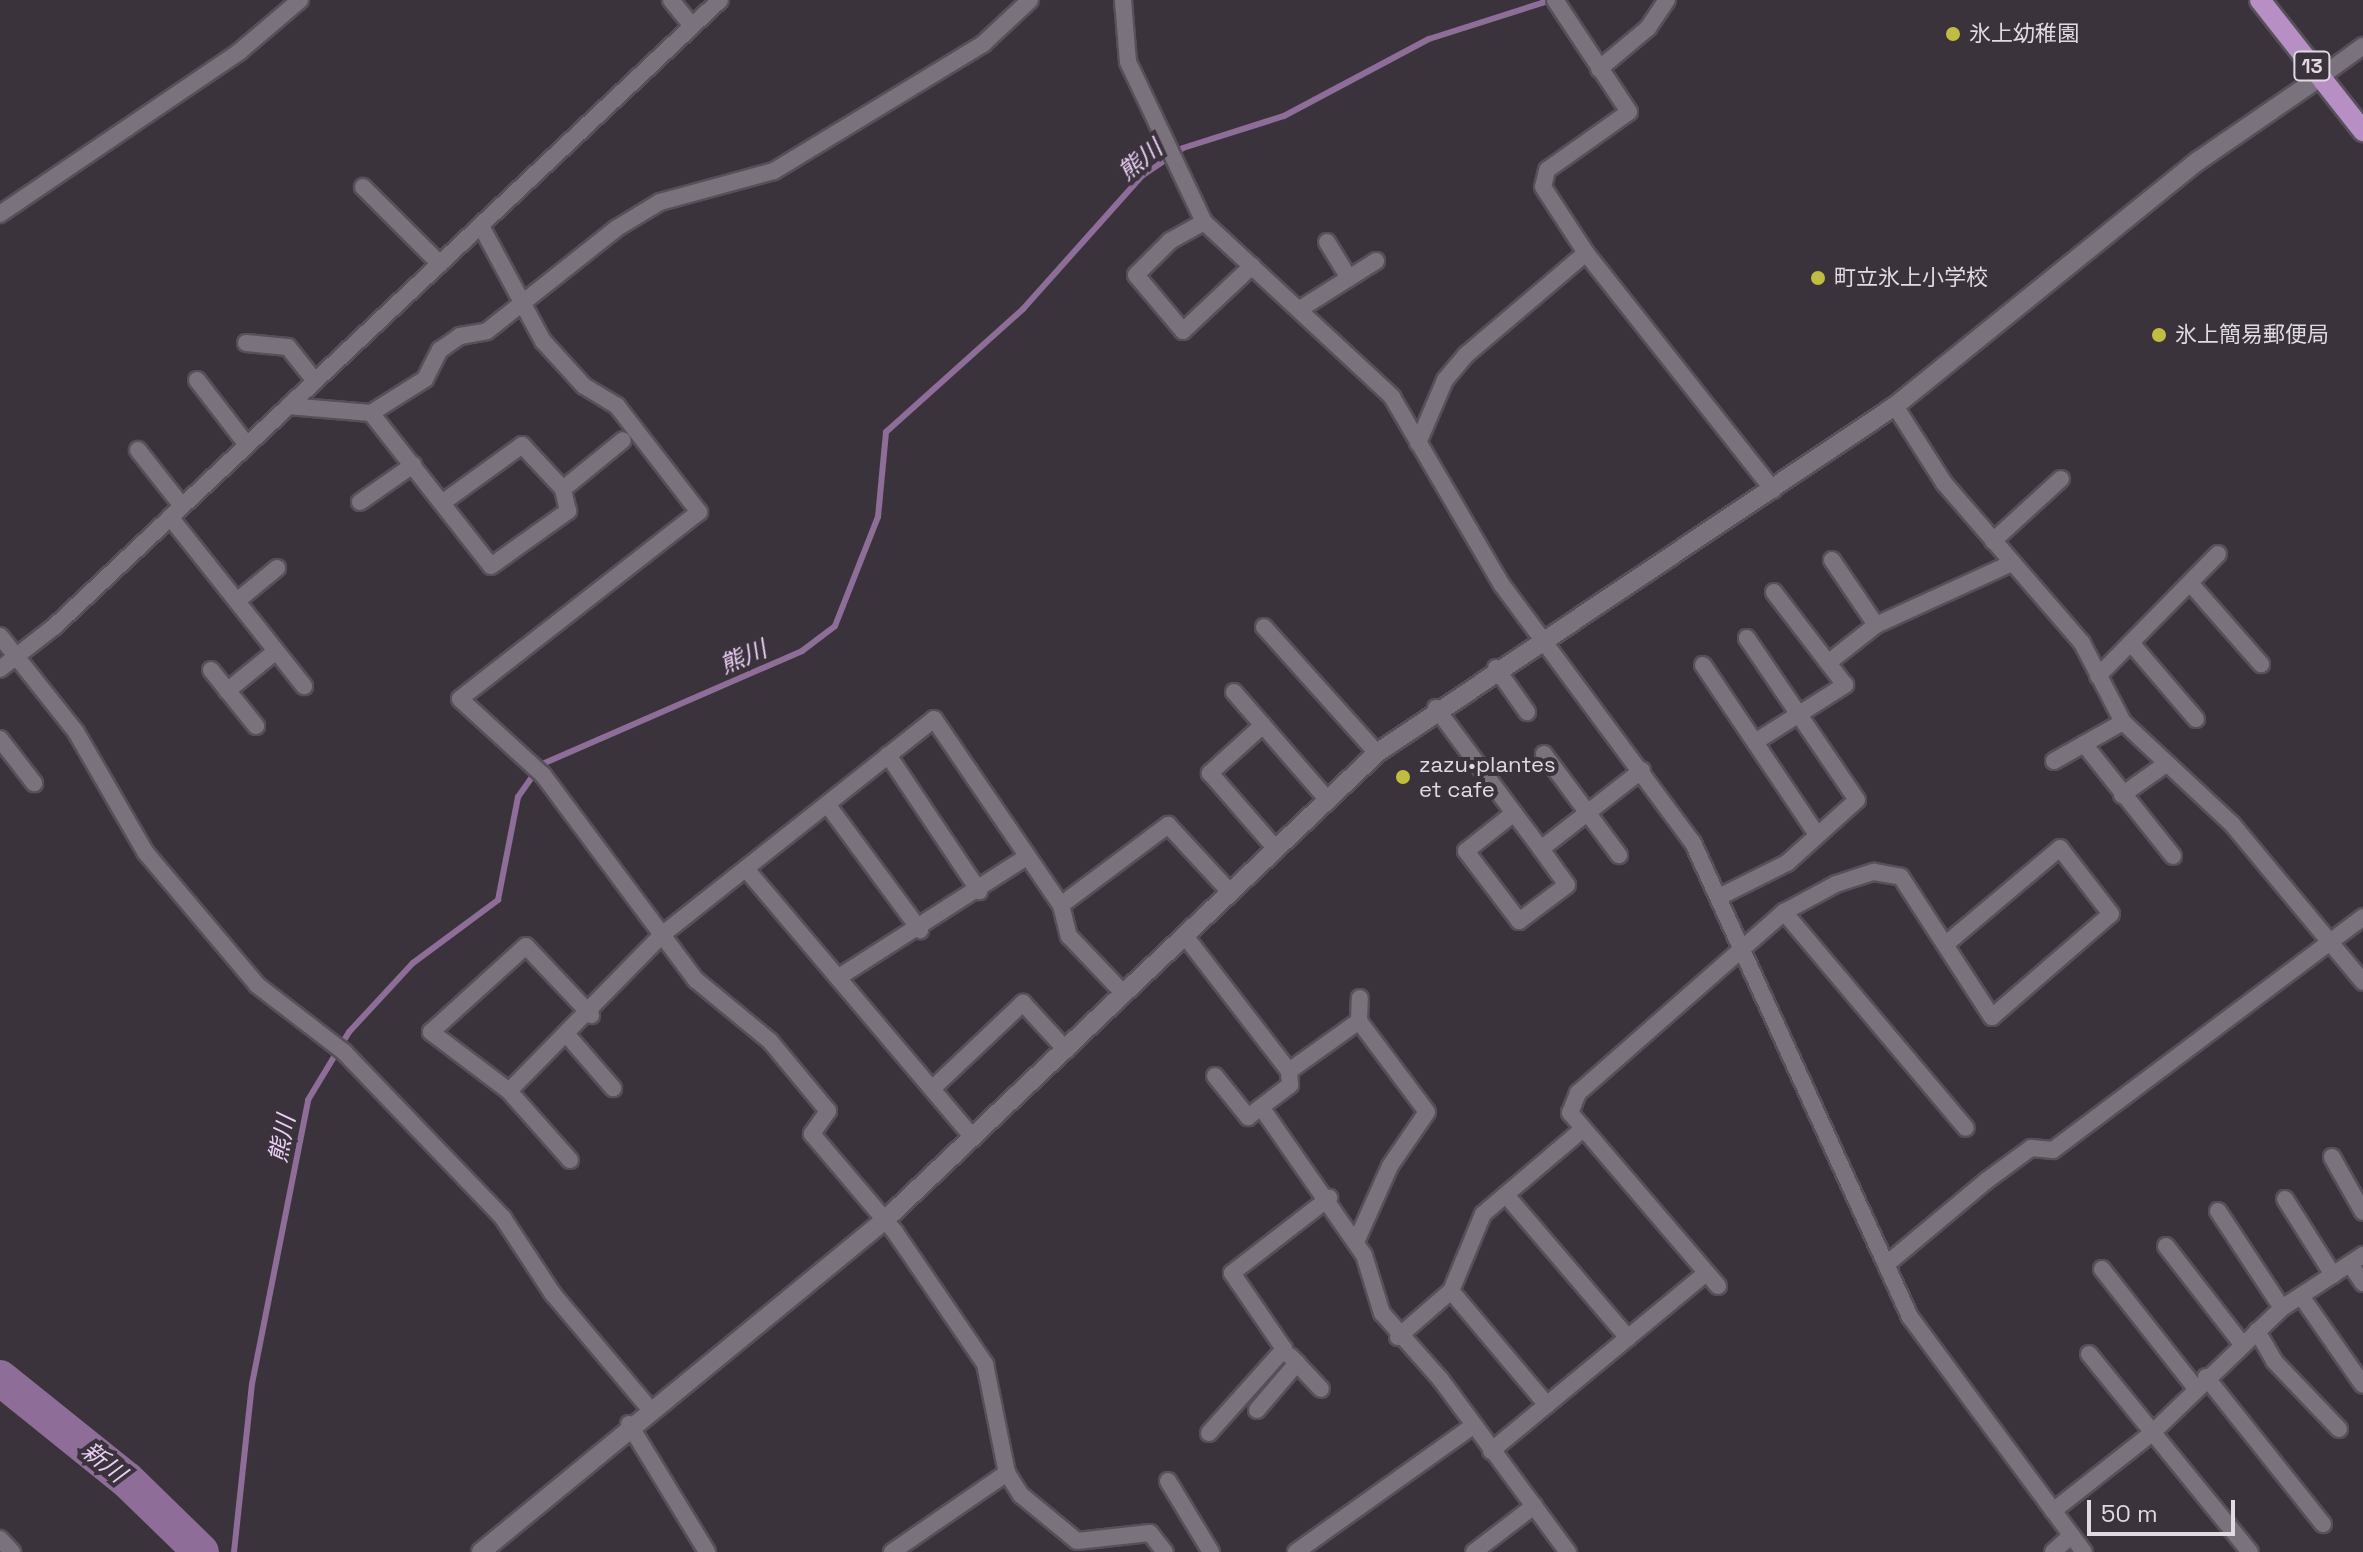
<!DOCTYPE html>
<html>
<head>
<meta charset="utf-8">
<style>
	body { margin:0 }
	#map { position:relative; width:2363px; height:1552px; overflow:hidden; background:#3a333c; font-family:"Space Grotesk","Noto Sans JP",sans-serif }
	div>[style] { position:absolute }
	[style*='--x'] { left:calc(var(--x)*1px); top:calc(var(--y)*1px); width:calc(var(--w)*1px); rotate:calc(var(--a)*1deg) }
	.stream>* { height:6px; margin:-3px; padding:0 3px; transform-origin:3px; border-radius:3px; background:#8e6e98 }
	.river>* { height:36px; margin:-18px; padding:0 18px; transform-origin:18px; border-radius:18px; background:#8e6e98 }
	.roads { filter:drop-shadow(2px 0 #565158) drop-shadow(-2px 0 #565158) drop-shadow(0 2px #565158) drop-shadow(0 -2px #565158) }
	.minor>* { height:16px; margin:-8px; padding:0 8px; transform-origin:8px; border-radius:8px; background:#7a737d }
	.tertiary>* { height:18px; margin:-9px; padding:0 9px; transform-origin:9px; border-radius:9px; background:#7a737d }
	.primary>* { height:20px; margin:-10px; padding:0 10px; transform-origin:10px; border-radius:10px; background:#b78fc5 }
	.dots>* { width:22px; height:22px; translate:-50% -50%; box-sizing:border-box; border:4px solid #3a333c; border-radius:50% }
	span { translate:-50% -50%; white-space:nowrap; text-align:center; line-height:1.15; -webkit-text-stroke:8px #3a333c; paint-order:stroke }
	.shield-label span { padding:2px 6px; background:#3a333c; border:2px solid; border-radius:6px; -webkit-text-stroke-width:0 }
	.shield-label { font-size:20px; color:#dfdbe1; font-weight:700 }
	.poi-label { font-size:22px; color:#dfdbe1 }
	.left { translate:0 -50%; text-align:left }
	.water-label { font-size:24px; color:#eccff6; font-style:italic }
	.scale { position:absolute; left:2087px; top:1500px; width:148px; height:36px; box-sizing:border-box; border:4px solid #dfdbe1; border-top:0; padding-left:10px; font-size:24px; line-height:28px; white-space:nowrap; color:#dfdbe1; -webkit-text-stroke:6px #3a333c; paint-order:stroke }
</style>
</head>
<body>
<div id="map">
	<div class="stream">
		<div style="--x:234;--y:1552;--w:169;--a:-83.9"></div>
		<div style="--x:252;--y:1384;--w:289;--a:-78.8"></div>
		<div style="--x:308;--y:1100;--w:79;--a:-58.9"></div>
		<div style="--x:349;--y:1032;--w:94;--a:-47.2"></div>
		<div style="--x:413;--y:963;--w:106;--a:-36.5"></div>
		<div style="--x:498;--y:900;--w:105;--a:-79"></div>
		<div style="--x:518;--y:797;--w:39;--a:-55"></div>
		<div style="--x:540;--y:765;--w:286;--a:-23.5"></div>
		<div style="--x:802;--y:651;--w:41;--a:-37.1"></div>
		<div style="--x:835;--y:626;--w:117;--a:-68.5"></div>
		<div style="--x:878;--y:517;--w:85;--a:-84.6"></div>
		<div style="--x:886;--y:432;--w:184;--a:-41.9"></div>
		<div style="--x:1023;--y:309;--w:180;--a:-48.2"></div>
		<div style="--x:1143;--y:175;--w:48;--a:-34"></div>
		<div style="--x:1183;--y:148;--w:106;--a:-17.6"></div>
		<div style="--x:1284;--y:116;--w:164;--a:-28"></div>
		<div style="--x:1429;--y:39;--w:128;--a:-17.7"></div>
	</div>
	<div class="river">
		<div style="--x:0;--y:1378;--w:163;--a:38.8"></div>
		<div style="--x:127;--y:1480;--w:103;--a:44.2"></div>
	</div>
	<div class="roads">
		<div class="minor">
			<div style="--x:671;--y:0;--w:33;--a:51"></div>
			<div style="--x:1123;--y:0;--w:62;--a:85.4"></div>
			<div style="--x:1128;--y:62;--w:177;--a:64.6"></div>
			<div style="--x:1204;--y:222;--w:257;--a:42.9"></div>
			<div style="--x:1392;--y:397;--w:218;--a:59.7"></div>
			<div style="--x:1502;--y:585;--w:321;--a:53.5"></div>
			<div style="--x:1693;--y:843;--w:521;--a:65.4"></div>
			<div style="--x:1910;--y:1317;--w:292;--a:53.5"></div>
			<div style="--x:1555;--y:0;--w:134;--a:56.5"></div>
			<div style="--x:1629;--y:112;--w:100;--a:144.7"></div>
			<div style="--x:1547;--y:170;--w:17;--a:103"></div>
			<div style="--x:1543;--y:187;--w:79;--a:56.9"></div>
			<div style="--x:1586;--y:253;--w:302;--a:51.7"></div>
			<div style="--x:1599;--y:69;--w:64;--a:-39.9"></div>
			<div style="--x:1648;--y:28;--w:34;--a:-56"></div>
			<div style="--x:2320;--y:77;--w:53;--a:-35.8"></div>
			<div style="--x:363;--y:187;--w:109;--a:45"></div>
			<div style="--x:0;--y:214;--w:289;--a:-34.1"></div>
			<div style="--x:239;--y:52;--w:80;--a:-40.4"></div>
			<div style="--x:1204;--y:222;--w:39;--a:151"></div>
			<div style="--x:1170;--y:241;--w:48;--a:135"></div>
			<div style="--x:1136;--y:275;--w:73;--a:50"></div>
			<div style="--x:1183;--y:331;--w:95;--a:-43.3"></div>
			<div style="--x:481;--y:226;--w:131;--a:61.7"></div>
			<div style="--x:543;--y:341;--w:61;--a:47.7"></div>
			<div style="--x:584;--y:386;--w:39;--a:31"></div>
			<div style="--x:617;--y:406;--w:134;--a:52.3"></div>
			<div style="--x:699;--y:512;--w:303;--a:142"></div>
			<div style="--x:460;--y:699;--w:113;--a:42.5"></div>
			<div style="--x:543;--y:775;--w:256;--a:53.3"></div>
			<div style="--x:696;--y:980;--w:96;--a:39.5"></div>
			<div style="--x:770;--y:1041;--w:91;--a:50.4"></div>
			<div style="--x:828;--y:1111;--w:28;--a:125"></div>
			<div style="--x:812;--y:1134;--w:128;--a:49.7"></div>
			<div style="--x:895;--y:1232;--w:160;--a:55.7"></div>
			<div style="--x:985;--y:1364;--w:111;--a:78.6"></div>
			<div style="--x:1007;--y:1473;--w:26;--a:58"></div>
			<div style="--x:1021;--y:1495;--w:72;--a:39.4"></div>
			<div style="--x:1077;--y:1541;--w:73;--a:-6.3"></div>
			<div style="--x:1150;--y:1533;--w:24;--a:52"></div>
			<div style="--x:1327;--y:242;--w:42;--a:58.6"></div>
			<div style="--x:1300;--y:309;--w:90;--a:-32.3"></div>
			<div style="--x:246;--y:343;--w:42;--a:5.4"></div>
			<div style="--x:288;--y:347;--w:43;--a:51.5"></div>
			<div style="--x:197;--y:380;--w:82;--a:52.4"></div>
			<div style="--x:288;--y:406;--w:83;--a:4.8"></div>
			<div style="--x:371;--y:413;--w:194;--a:51.9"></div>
			<div style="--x:491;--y:566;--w:95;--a:-35.5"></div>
			<div style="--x:568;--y:511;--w:23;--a:-103"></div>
			<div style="--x:563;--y:489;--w:77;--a:-39.2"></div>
			<div style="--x:1895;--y:406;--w:91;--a:57.5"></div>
			<div style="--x:1944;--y:483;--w:211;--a:49.2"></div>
			<div style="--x:2082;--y:643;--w:89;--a:62.6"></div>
			<div style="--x:2123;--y:722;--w:149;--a:43.1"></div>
			<div style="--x:2232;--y:824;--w:205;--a:50.3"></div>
			<div style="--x:371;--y:413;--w:64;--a:-32.2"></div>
			<div style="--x:425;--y:379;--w:33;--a:-63"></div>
			<div style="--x:440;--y:350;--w:24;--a:-35"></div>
			<div style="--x:460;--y:336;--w:27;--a:-10"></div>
			<div style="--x:487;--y:331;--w:166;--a:-38.4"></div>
			<div style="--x:617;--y:228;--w:50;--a:-31.2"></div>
			<div style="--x:660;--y:202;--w:118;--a:-15.2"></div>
			<div style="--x:774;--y:171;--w:245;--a:-31.3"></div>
			<div style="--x:983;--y:44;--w:64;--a:-43.1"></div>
			<div style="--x:1418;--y:443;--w:69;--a:-66.8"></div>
			<div style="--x:1445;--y:380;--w:33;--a:-50"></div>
			<div style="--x:1466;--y:355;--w:157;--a:-40.4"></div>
			<div style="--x:138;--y:450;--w:71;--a:51.8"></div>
			<div style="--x:360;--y:502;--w:65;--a:-34.9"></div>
			<div style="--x:442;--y:503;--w:99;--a:-35.9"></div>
			<div style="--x:522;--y:445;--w:60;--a:47"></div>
			<div style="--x:170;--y:517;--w:216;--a:51.6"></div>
			<div style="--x:1993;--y:541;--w:92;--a:-42.4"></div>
			<div style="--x:1832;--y:560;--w:78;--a:55.9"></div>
			<div style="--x:2190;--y:583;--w:108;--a:48.8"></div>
			<div style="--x:237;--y:601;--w:52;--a:-39.5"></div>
			<div style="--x:1264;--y:627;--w:169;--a:48.1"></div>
			<div style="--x:0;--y:636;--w:122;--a:51.6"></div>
			<div style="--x:76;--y:732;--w:140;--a:60"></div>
			<div style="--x:146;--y:853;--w:172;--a:49.9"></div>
			<div style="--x:257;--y:985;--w:110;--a:37.6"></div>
			<div style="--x:344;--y:1052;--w:230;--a:46.2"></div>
			<div style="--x:503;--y:1218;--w:91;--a:56.7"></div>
			<div style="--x:553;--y:1294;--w:149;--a:49.9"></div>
			<div style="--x:2131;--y:643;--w:100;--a:49.5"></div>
			<div style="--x:1829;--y:662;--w:60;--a:-38.2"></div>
			<div style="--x:1876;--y:625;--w:147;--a:-24.5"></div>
			<div style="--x:1703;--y:665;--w:202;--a:56.1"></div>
			<div style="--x:1496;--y:668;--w:54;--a:54.8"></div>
			<div style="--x:0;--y:669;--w:70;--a:-38"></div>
			<div style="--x:55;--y:626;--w:913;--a:-43.27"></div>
			<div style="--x:211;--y:670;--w:72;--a:51.2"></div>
			<div style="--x:2098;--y:676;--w:171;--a:-45.5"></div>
			<div style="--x:227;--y:691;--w:63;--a:-39.2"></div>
			<div style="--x:1234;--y:692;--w:142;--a:49"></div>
			<div style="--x:1436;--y:708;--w:131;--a:53.4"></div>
			<div style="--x:1514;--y:813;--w:45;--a:53.1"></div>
			<div style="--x:1541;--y:849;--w:44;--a:54.2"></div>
			<div style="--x:1567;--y:885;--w:60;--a:143.1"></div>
			<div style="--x:1519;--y:921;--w:88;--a:-127.1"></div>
			<div style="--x:1466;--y:851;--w:61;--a:-38.4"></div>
			<div style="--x:1263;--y:725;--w:72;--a:137.8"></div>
			<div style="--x:1210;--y:773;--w:101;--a:49"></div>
			<div style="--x:0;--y:739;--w:56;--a:52.3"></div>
			<div style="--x:1755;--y:742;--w:107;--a:-32.3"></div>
			<div style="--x:1845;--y:685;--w:117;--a:-127.4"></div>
			<div style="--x:2084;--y:744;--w:143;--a:51.5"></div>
			<div style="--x:1544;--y:754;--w:126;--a:53.4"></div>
			<div style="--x:888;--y:755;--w:164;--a:56.2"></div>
			<div style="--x:2054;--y:761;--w:79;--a:-29.5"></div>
			<div style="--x:2122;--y:795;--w:54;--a:-35.2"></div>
			<div style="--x:827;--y:804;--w:157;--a:53.6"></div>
			<div style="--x:1541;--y:849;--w:128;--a:-38"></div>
			<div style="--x:746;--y:869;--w:352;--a:49.8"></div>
			<div style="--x:1721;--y:896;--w:74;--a:-26.6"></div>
			<div style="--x:1787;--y:863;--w:94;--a:-42"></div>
			<div style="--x:1857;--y:800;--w:196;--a:-124.2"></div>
			<div style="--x:1061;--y:905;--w:134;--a:-36.8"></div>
			<div style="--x:1168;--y:825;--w:93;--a:47.2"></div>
			<div style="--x:1784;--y:912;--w:282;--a:49.9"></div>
			<div style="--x:1185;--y:936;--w:170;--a:52.4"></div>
			<div style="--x:839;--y:977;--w:223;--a:-32.6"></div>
			<div style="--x:568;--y:1036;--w:69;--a:49.1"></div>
			<div style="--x:1215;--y:1076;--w:53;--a:51.2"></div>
			<div style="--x:1248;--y:1117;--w:53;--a:-37.3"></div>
			<div style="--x:1290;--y:1085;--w:14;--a:-94"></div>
			<div style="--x:1289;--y:1071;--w:86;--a:-35.5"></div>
			<div style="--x:1359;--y:1021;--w:23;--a:-88"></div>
			<div style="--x:933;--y:1088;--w:124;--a:-43.4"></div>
			<div style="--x:1023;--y:1003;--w:64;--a:47.5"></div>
			<div style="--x:509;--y:1091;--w:220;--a:-45.6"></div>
			<div style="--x:663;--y:934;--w:346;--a:-38.4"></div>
			<div style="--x:934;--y:719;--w:225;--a:55.7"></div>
			<div style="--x:1061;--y:905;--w:32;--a:76"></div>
			<div style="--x:1069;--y:936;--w:80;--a:46.5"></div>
			<div style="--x:1261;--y:1107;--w:180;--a:55.2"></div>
			<div style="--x:1364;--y:1255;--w:61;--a:72.8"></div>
			<div style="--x:1382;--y:1313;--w:89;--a:48.6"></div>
			<div style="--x:1441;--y:1380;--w:214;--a:53.6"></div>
			<div style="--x:2332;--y:1157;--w:63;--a:60.6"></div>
			<div style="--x:570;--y:1160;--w:92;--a:-131.5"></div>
			<div style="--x:509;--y:1091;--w:98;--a:-142.9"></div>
			<div style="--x:431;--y:1032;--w:128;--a:-42.2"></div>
			<div style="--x:526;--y:946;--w:95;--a:46.7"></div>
			<div style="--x:1506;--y:1195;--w:188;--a:49.5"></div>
			<div style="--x:2285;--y:1199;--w:90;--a:57.7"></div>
			<div style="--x:2218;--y:1211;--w:116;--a:56.6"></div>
			<div style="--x:1356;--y:1242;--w:83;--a:-65.9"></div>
			<div style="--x:1390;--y:1166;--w:65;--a:-55.6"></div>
			<div style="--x:1427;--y:1112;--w:114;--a:-126.8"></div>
			<div style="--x:2166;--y:1246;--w:124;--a:52.2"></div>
			<div style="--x:1888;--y:1263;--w:128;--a:-39.9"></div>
			<div style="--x:1986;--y:1181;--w:56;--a:-36.3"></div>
			<div style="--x:2031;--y:1148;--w:22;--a:5"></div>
			<div style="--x:2053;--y:1150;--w:388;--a:-36.9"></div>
			<div style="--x:2350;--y:1264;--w:23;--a:56"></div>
			<div style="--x:2102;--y:1269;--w:150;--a:51.8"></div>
			<div style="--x:1718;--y:1286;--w:228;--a:-130.5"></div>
			<div style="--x:1570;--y:1113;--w:22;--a:-68"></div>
			<div style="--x:1578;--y:1093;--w:274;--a:-41.3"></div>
			<div style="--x:1784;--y:912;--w:59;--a:-28.3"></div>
			<div style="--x:1836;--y:884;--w:40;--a:-18"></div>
			<div style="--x:1874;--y:872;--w:27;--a:10"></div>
			<div style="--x:1901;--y:877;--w:167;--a:57"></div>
			<div style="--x:1992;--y:1017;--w:157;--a:-40.9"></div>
			<div style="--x:2111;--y:914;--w:83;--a:-127.7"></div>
			<div style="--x:2060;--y:848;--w:150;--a:139.9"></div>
			<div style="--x:2301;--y:1296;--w:108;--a:55.1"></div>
			<div style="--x:2257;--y:1331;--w:34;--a:60"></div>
			<div style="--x:2274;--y:1361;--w:94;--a:46.3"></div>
			<div style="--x:1398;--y:1337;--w:70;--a:-41"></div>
			<div style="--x:2089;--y:1354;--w:255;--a:50.9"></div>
			<div style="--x:1290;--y:1356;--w:45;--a:46.8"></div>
			<div style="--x:2206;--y:1377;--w:188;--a:51.5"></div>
			<div style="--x:1547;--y:1405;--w:149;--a:-130.1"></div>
			<div style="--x:1451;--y:1291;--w:83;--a:-67.4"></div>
			<div style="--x:1483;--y:1214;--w:131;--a:-40.4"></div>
			<div style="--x:1257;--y:1410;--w:62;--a:-49.6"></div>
			<div style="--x:629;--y:1424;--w:150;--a:58.6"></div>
			<div style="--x:1209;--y:1433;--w:113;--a:-48.2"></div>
			<div style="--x:1284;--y:1349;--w:92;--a:-124.4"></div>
			<div style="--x:1232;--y:1273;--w:123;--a:-37.7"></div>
			<div style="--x:1491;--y:1451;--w:279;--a:-39.6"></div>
			<div style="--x:1168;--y:1481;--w:83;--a:58.8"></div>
			<div style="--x:2053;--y:1511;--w:126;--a:-38.2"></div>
			<div style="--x:2152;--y:1433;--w:180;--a:-43.9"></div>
			<div style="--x:2282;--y:1308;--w:97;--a:-33.2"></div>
			<div style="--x:0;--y:1539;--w:18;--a:47"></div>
			<div style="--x:892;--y:1552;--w:140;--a:-34.5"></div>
			<div style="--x:1296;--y:1552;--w:215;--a:-35.5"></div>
			<div style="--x:1474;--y:1552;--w:76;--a:-37.5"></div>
			<div style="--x:2053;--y:1552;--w:25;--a:-42"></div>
		</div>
		<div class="tertiary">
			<div style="--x:481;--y:1552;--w:524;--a:-39.43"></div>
			<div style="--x:886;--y:1219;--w:677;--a:-43.5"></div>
			<div style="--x:1377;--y:753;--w:623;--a:-33.82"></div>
			<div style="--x:1895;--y:406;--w:390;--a:-39"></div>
			<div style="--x:2198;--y:161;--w:148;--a:-34.5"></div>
		</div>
		<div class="primary">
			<div style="--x:2260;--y:0;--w:167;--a:51.8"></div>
		</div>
	</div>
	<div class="dots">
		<div style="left:1953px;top:34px;background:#c1bd40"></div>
		<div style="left:1818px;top:278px;background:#c1bd40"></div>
		<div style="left:2159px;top:335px;background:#c1bd40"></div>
		<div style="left:1403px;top:777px;background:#c1bd40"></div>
	</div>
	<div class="shield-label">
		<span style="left:2312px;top:66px">13</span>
	</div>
	<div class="poi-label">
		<span class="left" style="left:1969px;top:34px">氷上幼稚園</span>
		<span class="left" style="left:1834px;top:278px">町立氷上小学校</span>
		<span class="left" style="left:2175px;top:335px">氷上簡易郵便局</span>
		<span class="left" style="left:1419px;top:777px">zazu•plantes<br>et cafe</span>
	</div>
	<div class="water-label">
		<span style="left:1140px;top:160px;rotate:-39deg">熊川</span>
		<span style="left:743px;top:657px;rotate:-23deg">熊川</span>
		<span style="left:282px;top:1139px;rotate:-79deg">熊川</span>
		<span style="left:104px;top:1462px;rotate:39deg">新川</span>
	</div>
	<div class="scale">50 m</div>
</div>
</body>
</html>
